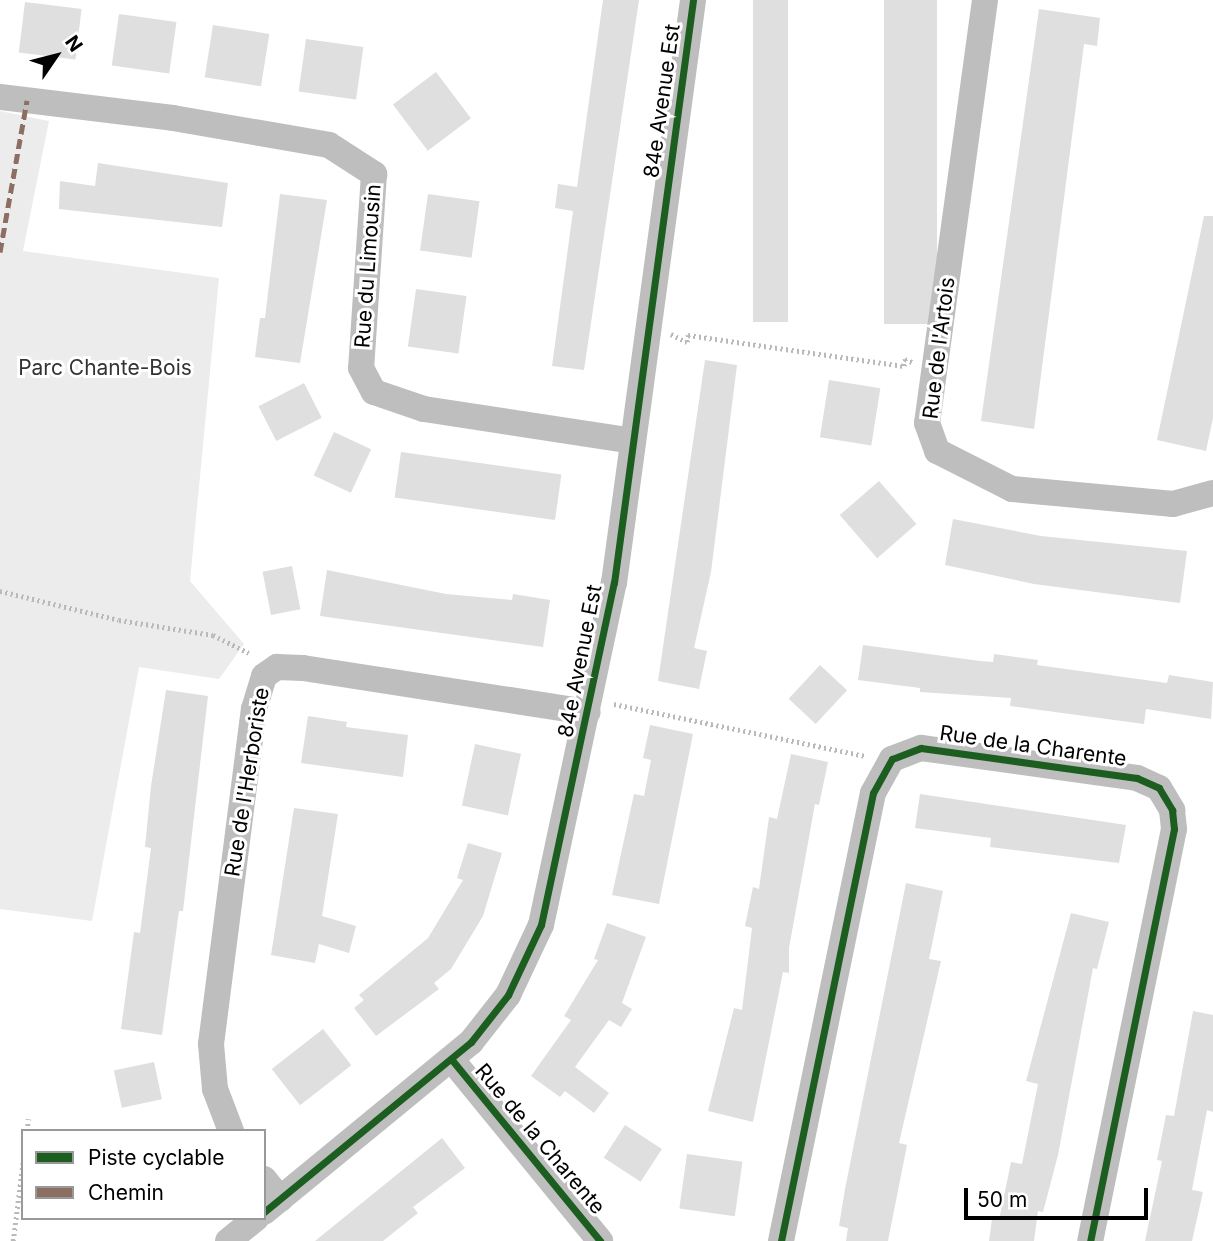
<!DOCTYPE html>
<html>
<head>
<meta charset="utf-8">
<style>
	body { margin:0 }
	#map { position:relative; width:1213px; height:1241px; overflow:hidden; background:#fff; font-family:Inter,sans-serif }
	div>[style] { position:absolute }
	[style*='--x'] { left:calc(var(--x)*1px); top:calc(var(--y)*1px); width:calc(var(--w)*1px); rotate:calc(var(--a)*1deg) }
	.green>* { inset:0; background:#ececec }
	.building>* { inset:0; background:#dfdfdf; transform-origin:0 0 }
	.path>* { height:4.5px; margin-top:-2.25px; transform-origin:0; background:repeating-linear-gradient(90deg,#b9b9b9 0 2px,transparent 0 5.5px) }
	.street>* { height:26px; margin:-13px; padding:0 13px; transform-origin:13px; border-radius:13px; background:#bebebe }
	.quiet>* { height:5px; margin-top:-2.5px; transform-origin:0; background:repeating-linear-gradient(90deg,#8d6e63 0 10px,transparent 0 15px) }
	.cycleway>* { height:7px; margin:-3.5px; padding:0 3.5px; transform-origin:3.5px; border-radius:3.5px; background:#1b5e20 }
	span { translate:-50% -50%; white-space:nowrap; text-align:center; line-height:1.15; -webkit-text-stroke:6px #fff; paint-order:stroke }
	.street-label { font-size:21px; color:#000 }
	.park-label { font-size:21px; color:#333 }
	.legend { position:absolute; left:21px; top:1129px; width:245px; height:91px; box-sizing:border-box; background:#fff; border:2px solid #999; margin:0; padding:9px 12px; list-style:none; font-size:21px; color:#000 }
	.legend li { display:flex; align-items:center; gap:14px; height:35px }
	.legend b { width:35px; border:2px solid #999 }
	.north { position:absolute; left:21px; top:21px; width:70px; height:70px; -webkit-text-stroke:5px #fff; paint-order:stroke; rotate:55deg; font-size:19px; font-weight:700; line-height:28px; text-align:center; color:#000 }
	.north::after { content:''; display:block; margin:auto; width:24px; height:32px; background:#000; clip-path:polygon(50% 0,100% 100%,50% 72%,0 100%) }
	.scale { position:absolute; left:964px; top:1188px; width:184px; height:32px; box-sizing:border-box; border:4px solid #000; border-top:0; padding-left:9px; font-size:21px; line-height:24px; white-space:nowrap; color:#000; -webkit-text-stroke:5px #fff; paint-order:stroke }
</style>
</head>
<body>
<div id="map">
	<div class="green">
		<div style="clip-path:polygon(0 111px,49px 121px,23px 251px,219px 278px,190px 581px,244px 644px,219px 679px,139px 667px,92px 921px,0 909px)"></div>
	</div>
	<div class="building">
		<div style="clip-path:polygon(603px 0,639px 0,584px 370px,552px 366px,573px 211px,555px 208px,558px 184px,577px 187px)"></div>
		<div style="left:753px;top:0;width:35px;height:322px"></div>
		<div style="left:884px;top:0;width:53px;height:324px"></div>
		<div style="left:25px;top:2px;width:57px;height:51px;rotate:7deg"></div>
		<div style="clip-path:polygon(1039px 9px,1100px 18px,1097px 46px,1084px 44px,1034px 429px,981px 421px)"></div>
		<div style="left:119px;top:14px;width:58px;height:52px;rotate:8deg"></div>
		<div style="left:213px;top:25px;width:57px;height:53px;rotate:9deg"></div>
		<div style="left:306px;top:39px;width:58px;height:53px;rotate:8deg"></div>
		<div style="left:436px;top:72px;width:58px;height:54px;rotate:53deg"></div>
		<div style="clip-path:polygon(98px 163px,228px 183px,222px 227px,59px 209px,60px 181px,95px 186px)"></div>
		<div style="clip-path:polygon(280px 194px,327px 200px,300px 363px,255px 357px,260px 318px,265px 318px)"></div>
		<div style="left:428px;top:194px;width:52px;height:57px;rotate:8deg"></div>
		<div style="clip-path:polygon(1204px 216px,1213px 216px,1213px 418px,1206px 451px,1157px 440px)"></div>
		<div style="left:416px;top:289px;width:51px;height:58px;rotate:8deg"></div>
		<div style="clip-path:polygon(705px 360px,737px 365px,711px 572px,694px 648px,707px 651px,699px 689px,658px 681px)"></div>
		<div style="left:829px;top:380px;width:52px;height:58px;rotate:9deg"></div>
		<div style="left:304px;top:383px;width:39px;height:51px;rotate:63deg"></div>
		<div style="left:334px;top:432px;width:41px;height:48px;rotate:25deg"></div>
		<div style="left:401px;top:452px;width:162px;height:46px;rotate:8deg"></div>
		<div style="left:879px;top:481px;width:57px;height:52px;rotate:49deg"></div>
		<div style="clip-path:polygon(953px 519px,1041px 536px,1187px 551px,1180px 603px,1034px 584px,945px 565px)"></div>
		<div style="left:292px;top:566px;width:44px;height:30px;rotate:79deg"></div>
		<div style="clip-path:polygon(327px 570px,446px 594px,512px 600px,513px 594px,550px 600px,543px 647px,320px 616px)"></div>
		<div style="clip-path:polygon(863px 645px,980px 661px,993px 662px,994px 654px,1038px 660px,1037px 665px,1167px 683px,1169px 675px,1213px 682px,1211px 719px,1146px 709px,1144px 724px,1010px 706px,1011px 698px,920px 692px,920px 688px,858px 680px)"></div>
		<div style="left:820px;top:665px;width:37px;height:46px;rotate:43deg"></div>
		<div style="clip-path:polygon(166px 690px,208px 696px,183px 911px,179px 911px,162px 1035px,121px 1029px,134px 932px,140px 933px,151px 848px,145px 847px,151px 786px)"></div>
		<div style="clip-path:polygon(308px 716px,347px 722px,346px 727px,408px 735px,403px 777px,301px 763px)"></div>
		<div style="clip-path:polygon(650px 725px,693px 734px,659px 904px,612px 895px,634px 794px,644px 796px,651px 760px,643px 758px)"></div>
		<div style="left:475px;top:744px;width:47px;height:63px;rotate:12deg"></div>
		<div style="clip-path:polygon(791px 754px,828px 762px,819px 805px,815px 804px,789px 948px,789px 973px,783px 972px,753px 1122px,708px 1111px,734px 1008px,742px 1010px,752px 928px,745px 926px,753px 887px,759px 889px,769px 817px,777px 819px)"></div>
		<div style="clip-path:polygon(920px 794px,1126px 825px,1119px 863px,990px 847px,991px 838px,915px 828px)"></div>
		<div style="clip-path:polygon(294px 808px,338px 814px,322px 916px,356px 926px,349px 953px,319px 944px,315px 963px,271px 955px)"></div>
		<div style="clip-path:polygon(468px 843px,502px 853px,483px 916px,451px 969px,434px 983px,439px 989px,376px 1036px,354px 1008px,364px 1000px,359px 995px,428px 938px,463px 880px,457px 878px)"></div>
		<div style="clip-path:polygon(906px 883px,943px 891px,929px 959px,941px 961px,899px 1143px,907px 1145px,888px 1241px,846px 1241px,848px 1228px,839px 1226px,845px 1189px)"></div>
		<div style="clip-path:polygon(1071px 913px,1109px 922px,1097px 969px,1093px 968px,1058px 1155px,1043px 1212px,1038px 1211px,1034px 1241px,989px 1241px,992px 1219px,999px 1220px,1011px 1162px,1022px 1164px,1038px 1084px,1026px 1081px)"></div>
		<div style="clip-path:polygon(607px 923px,646px 937px,622px 1003px,632px 1009px,621px 1027px,609px 1020px,575px 1067px,609px 1093px,594px 1113px,565px 1091px,560px 1097px,531px 1076px,571px 1020px,564px 1016px,598px 960px,594px 959px)"></div>
		<div style="clip-path:polygon(1193px 1011px,1213px 1015px,1213px 1112px,1207px 1110px,1192px 1190px,1203px 1192px,1192px 1241px,1145px 1241px,1162px 1161px,1157px 1160px,1166px 1115px,1174px 1116px)"></div>
		<div style="left:323px;top:1029px;width:46px;height:65px;rotate:52deg"></div>
		<div style="left:154px;top:1062px;width:38px;height:41px;rotate:78deg"></div>
		<div style="left:625px;top:1125px;width:44px;height:39px;rotate:33deg"></div>
		<div style="clip-path:polygon(442px 1138px,465px 1168px,413px 1207px,418px 1213px,383px 1241px,315px 1241px)"></div>
		<div style="left:687px;top:1154px;width:56px;height:55px;rotate:8deg"></div>
	</div>
	<div class="path">
		<div style="--x:671;--y:334;--w:18;--a:27"></div>
		<div style="--x:687;--y:342;--w:7;--a:-82"></div>
		<div style="--x:688;--y:335;--w:218;--a:8.2"></div>
		<div style="--x:904;--y:366;--w:7;--a:-82"></div>
		<div style="--x:905;--y:359;--w:8;--a:23"></div>
		<div style="--x:0;--y:591;--w:122;--a:13.7"></div>
		<div style="--x:119;--y:620;--w:95;--a:9.1"></div>
		<div style="--x:213;--y:635;--w:40;--a:26.6"></div>
		<div style="--x:614;--y:704;--w:256;--a:11.7"></div>
		<div style="--x:27;--y:1131;--w:12;--a:-85"></div>
		<div style="--x:13;--y:1241;--w:80;--a:-82.8"></div>
	</div>
	<div class="street">
		<div style="--x:985;--y:0;--w:427;--a:97.8"></div>
		<div style="--x:927;--y:423;--w:30;--a:70"></div>
		<div style="--x:937;--y:451;--w:84;--a:26.9"></div>
		<div style="--x:1012;--y:489;--w:162;--a:5.3"></div>
		<div style="--x:1173;--y:504;--w:41;--a:-15.4"></div>
		<div style="--x:0;--y:97;--w:174;--a:6.9"></div>
		<div style="--x:173;--y:118;--w:158;--a:9.8"></div>
		<div style="--x:329;--y:145;--w:54;--a:32.8"></div>
		<div style="--x:374;--y:174;--w:194;--a:93.8"></div>
		<div style="--x:361;--y:368;--w:27;--a:62"></div>
		<div style="--x:374;--y:392;--w:53;--a:18.8"></div>
		<div style="--x:424;--y:409;--w:211;--a:8.7"></div>
		<div style="--x:452;--y:1060;--w:234;--a:50.7"></div>
		<div style="--x:231;--y:1131;--w:45;--a:-110.9"></div>
		<div style="--x:215;--y:1089;--w:45;--a:-95.1"></div>
		<div style="--x:211;--y:1044;--w:338;--a:-82.7"></div>
		<div style="--x:254;--y:709;--w:34;--a:-73"></div>
		<div style="--x:264;--y:676;--w:16;--a:-35"></div>
		<div style="--x:277;--y:667;--w:26;--a:2"></div>
		<div style="--x:303;--y:668;--w:288;--a:8.8"></div>
		<div style="--x:264;--y:1179;--w:26;--a:51"></div>
		<div style="--x:264;--y:1212;--w:268;--a:-39.4"></div>
		<div style="--x:471;--y:1042;--w:60;--a:-51.8"></div>
		<div style="--x:508;--y:995;--w:77;--a:-64.8"></div>
		<div style="--x:541;--y:925;--w:350;--a:-78"></div>
		<div style="--x:614;--y:583;--w:588;--a:-82.28"></div>
		<div style="--x:228;--y:1241;--w:36;--a:-39"></div>
		<div style="--x:781;--y:1241;--w:457;--a:-78.4"></div>
		<div style="--x:873;--y:793;--w:39;--a:-61"></div>
		<div style="--x:892;--y:759;--w:31;--a:-21"></div>
		<div style="--x:921;--y:748;--w:218;--a:7.9"></div>
		<div style="--x:1137;--y:778;--w:24;--a:24"></div>
		<div style="--x:1159;--y:788;--w:26;--a:59"></div>
		<div style="--x:1172;--y:810;--w:19;--a:84"></div>
		<div style="--x:1174;--y:829;--w:420;--a:101.5"></div>
	</div>
	<div class="quiet">
		<div style="--x:0;--y:252;--w:154;--a:-79.9"></div>
	</div>
	<div class="cycleway">
		<div style="--x:452;--y:1060;--w:234;--a:50.7"></div>
		<div style="--x:264;--y:1212;--w:268;--a:-39.4"></div>
		<div style="--x:471;--y:1042;--w:60;--a:-51.8"></div>
		<div style="--x:508;--y:995;--w:77;--a:-64.8"></div>
		<div style="--x:541;--y:925;--w:350;--a:-78"></div>
		<div style="--x:614;--y:583;--w:588;--a:-82.28"></div>
		<div style="--x:781;--y:1241;--w:457;--a:-78.4"></div>
		<div style="--x:873;--y:793;--w:39;--a:-61"></div>
		<div style="--x:892;--y:759;--w:31;--a:-21"></div>
		<div style="--x:921;--y:748;--w:218;--a:7.9"></div>
		<div style="--x:1137;--y:778;--w:24;--a:24"></div>
		<div style="--x:1159;--y:788;--w:26;--a:59"></div>
		<div style="--x:1172;--y:810;--w:19;--a:84"></div>
		<div style="--x:1174;--y:829;--w:420;--a:101.5"></div>
	</div>
	<div class="street-label">
		<span style="left:662px;top:101px;rotate:-82deg">84e Avenue Est</span>
		<span style="left:368px;top:266px;rotate:-86deg">Rue du Limousin</span>
		<span style="left:939px;top:348px;rotate:-83deg">Rue de l'Artois</span>
		<span style="left:580px;top:661px;rotate:-79deg">84e Avenue Est</span>
		<span style="left:1033px;top:746px;rotate:8deg">Rue de la Charente</span>
		<span style="left:247px;top:782px;rotate:-81deg">Rue de l'Herboriste</span>
		<span style="left:540px;top:1139px;rotate:50deg">Rue de la Charente</span>
	</div>
	<div class="park-label">
		<span style="left:105px;top:368px">Parc Chante-Bois</span>
	</div>
	<ul class="legend">
	<li><b style="height:9px;background:#1b5e20"></b>Piste cyclable</li>
	<li><b style="height:9px;background:#8d6e63"></b>Chemin</li>
	</ul>
	<div class="north">N</div>
	<div class="scale">50 m</div>
</div>
</body>
</html>
